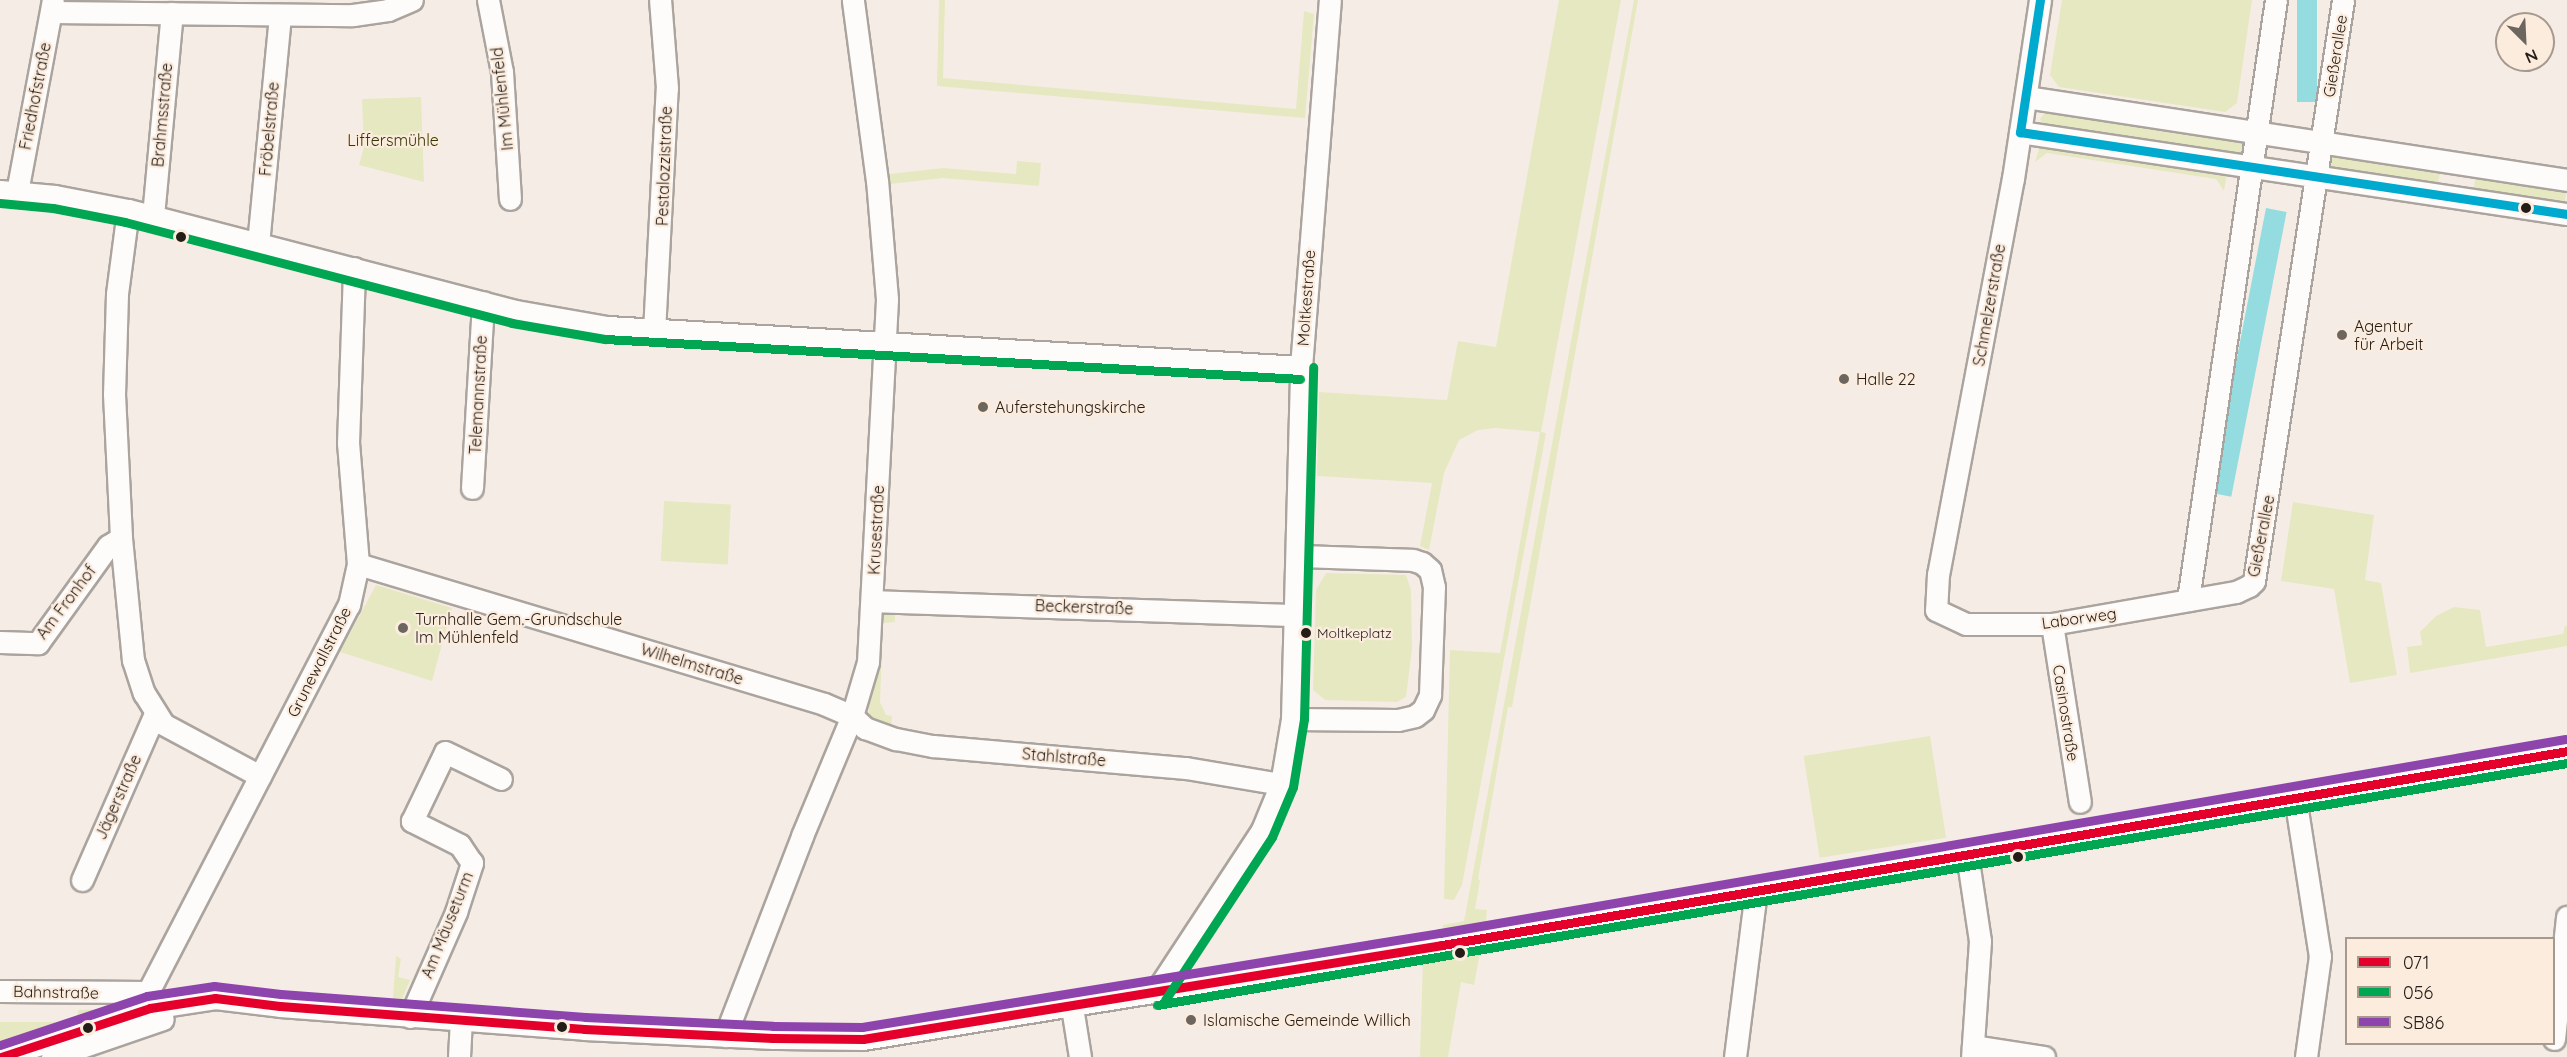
<!DOCTYPE html>
<html>
<head>
<meta charset="utf-8">
<style>
	body { margin:0 }
	#map { position:relative; width:2567px; height:1057px; overflow:hidden; background:#f5ede5; font-family:Quicksand,sans-serif }
	div>[style] { position:absolute }
	[style*='--x'] { left:calc(var(--x)*1px); top:calc(var(--y)*1px); width:calc(var(--w)*1px); rotate:calc(var(--a)*1deg) }
	.green>* { inset:0; background:#e6e8c1; transform-origin:0 0 }
	.water>* { inset:0; background:#95dce1; transform-origin:0 0 }
	.roads { filter:drop-shadow(2px 0 #aba49e) drop-shadow(-2px 0 #aba49e) drop-shadow(0 2px #aba49e) drop-shadow(0 -2px #aba49e) }
	.minor>* { height:21px; margin:-10.5px; padding:0 10.5px; transform-origin:10.5px; border-radius:10.5px; background:#fefcfb }
	.bus-1>* { height:9px; margin:-4.5px; padding:0 4.5px; transform-origin:4.5px; border-radius:4.5px; background:#e4002b }
	.bus-2>* { height:9px; margin:-4.5px; padding:0 4.5px; transform-origin:4.5px; border-radius:4.5px; background:#00a651 }
	.bus-3>* { height:9px; margin:-4.5px; padding:0 4.5px; transform-origin:4.5px; border-radius:4.5px; background:#8e44ad }
	.bus-4>* { height:9px; margin:-4.5px; padding:0 4.5px; transform-origin:4.5px; border-radius:4.5px; background:#00a9ce }
	.dots>* { width:16px; height:16px; translate:-50% -50%; box-sizing:border-box; border:3px solid #fcecde; border-radius:50% }
	span { translate:-50% -50%; white-space:nowrap; text-align:center; line-height:1.15; -webkit-text-stroke:4.5px #fcecde; paint-order:stroke }
	.bus-label { font-size:14px; color:#241d17 }
	.left { translate:0 -50%; text-align:left }
	.street-label { font-size:16px; color:#241d17 }
	.park-label { font-size:16px; color:#333800 }
	.poi-label { font-size:16px; color:#241d17 }
	.legend { position:absolute; left:2345px; top:937px; width:210px; height:108px; box-sizing:border-box; background:#fcecde; border:2px solid #a6998e; margin:0; padding:8px 10px; list-style:none; font-size:18px; color:#241d17 }
	.legend li { display:flex; align-items:center; gap:12px; height:30px }
	.legend b { width:30px; border:2px solid #a6998e }
	.north { position:absolute; left:2495px; top:12px; width:60px; height:60px; box-sizing:border-box; background:#fcecde; border:2px solid #a6998e; border-radius:50%; rotate:156deg; font-size:16px; font-weight:700; line-height:24px; text-align:center; color:#241d17 }
	.north::after { content:''; display:block; margin:auto; width:21px; height:27px; background:#6d665f; clip-path:polygon(50% 0,100% 100%,50% 72%,0 100%) }
</style>
</head>
<body>
<div id="map">
	<div class="green">
		<div style="clip-path:polygon(939px 0,945px 0,943px 78px,1296px 109px,1304px 11px,1314px 14px,1305px 118px,937px 86px)"></div>
		<div style="clip-path:polygon(1559px 0,1621px 0,1541px 432px,1546px 433px,1462px 885px,1454px 900px,1444px 899px,1450px 650px,1500px 653px,1540px 432px,1495px 428px,1478px 430px,1459px 440px,1444px 473px,1429px 550px,1420px 546px,1432px 483px,1317px 476px,1319px 392px,1447px 400px,1458px 341px,1496px 347px)"></div>
		<div style="clip-path:polygon(1634px 0,1638px 0,1512px 707px,1508px 707px,1478px 879px,1480px 880px,1475px 909px,1487px 910px,1485px 928px,1441px 936px,1443px 925px,1464px 921px)"></div>
		<div style="clip-path:polygon(2062px 0,2252px 0,2237px 103px,2225px 112px,2059px 87px,2050px 75px)"></div>
		<div style="clip-path:polygon(421px 97px,424px 182px,359px 165px,364px 147px,362px 99px)"></div>
		<div style="clip-path:polygon(2049px 107px,2245px 140px,2249px 150px,2242px 158px,2046px 130px,2040px 119px)"></div>
		<div style="clip-path:polygon(2054px 143px,2227px 173px,2224px 191px,2216px 179px,2047px 153px,2035px 162px,2040px 146px)"></div>
		<div style="clip-path:polygon(2333px 153px,2441px 168px,2437px 188px,2332px 172px,2327px 162px)"></div>
		<div style="clip-path:polygon(1017px 161px,1041px 163px,1039px 186px,943px 178px,890px 184px,889px 174px,943px 168px,1016px 174px)"></div>
		<div style="left:2476px;top:173px;width:92px;height:21px;rotate:8deg"></div>
		<div style="left:664px;top:501px;width:67px;height:60px;rotate:3deg"></div>
		<div style="clip-path:polygon(2293px 502px,2374px 515px,2365px 580px,2381px 583px,2397px 675px,2350px 683px,2334px 589px,2281px 581px)"></div>
		<div style="clip-path:polygon(1326px 573px,1406px 575px,1411px 590px,1412px 649px,1406px 697px,1397px 702px,1325px 700px,1313px 690px,1316px 590px)"></div>
		<div style="clip-path:polygon(376px 585px,452px 608px,432px 681px,340px 652px)"></div>
		<div style="clip-path:polygon(2454px 607px,2480px 610px,2486px 647px,2563px 634px,2565px 625px,2567px 627px,2567px 646px,2410px 673px,2407px 647px,2422px 645px,2420px 632px,2436px 616px)"></div>
		<div style="clip-path:polygon(886px 612px,895px 613px,895px 622px,883px 623px,880px 702px,886px 715px,892px 716px,891px 726px,868px 716px,878px 621px)"></div>
		<div style="left:1930px;top:736px;width:103px;height:128px;rotate:81deg"></div>
		<div style="clip-path:polygon(1481px 947px,1474px 985px,1461px 982px,1448px 1057px,1420px 1057px,1423px 959px)"></div>
		<div style="clip-path:polygon(396px 956px,401px 959px,398px 977px,410px 980px,402px 999px,393px 998px)"></div>
		<div style="clip-path:polygon(107px 1002px,129px 1002px,123px 1008px,0 1047px,0 1022px,77px 1022px,78px 1010px,103px 1009px)"></div>
	</div>
	<div class="water">
		<div style="left:2297px;top:0;width:20px;height:102px"></div>
		<div style="left:2266px;top:208px;width:21px;height:290px;rotate:11deg"></div>
	</div>
	<div class="roads">
		<div class="minor">
			<div style="--x:488;--y:0;--w:73;--a:79"></div>
			<div style="--x:502;--y:72;--w:127;--a:86.4"></div>
			<div style="--x:2040;--y:0;--w:180;--a:98.6"></div>
			<div style="--x:2013;--y:178;--w:403;--a:100.7"></div>
			<div style="--x:1938;--y:574;--w:36;--a:93"></div>
			<div style="--x:1936;--y:610;--w:33;--a:25"></div>
			<div style="--x:1966;--y:624;--w:86;--a:0"></div>
			<div style="--x:2052;--y:624;--w:187;--a:-9.9"></div>
			<div style="--x:2236;--y:592;--w:14;--a:-25"></div>
			<div style="--x:2249;--y:586;--w:7;--a:-45"></div>
			<div style="--x:2254;--y:581;--w:588;--a:-81.29"></div>
			<div style="--x:51;--y:12;--w:302;--a:0.6"></div>
			<div style="--x:353;--y:15;--w:35;--a:-8"></div>
			<div style="--x:388;--y:10;--w:26;--a:-23"></div>
			<div style="--x:2026;--y:97;--w:547;--a:8.72"></div>
			<div style="--x:2020;--y:132;--w:553;--a:8.53"></div>
			<div style="--x:0;--y:191;--w:55;--a:5.2"></div>
			<div style="--x:55;--y:196;--w:74;--a:10.9"></div>
			<div style="--x:128;--y:210;--w:400;--a:14.6"></div>
			<div style="--x:515;--y:311;--w:93;--a:9.9"></div>
			<div style="--x:607;--y:327;--w:695;--a:3.3"></div>
			<div style="--x:17;--y:192;--w:195;--a:-79.4"></div>
			<div style="--x:128;--y:210;--w:85;--a:97.5"></div>
			<div style="--x:117;--y:294;--w:100;--a:91.7"></div>
			<div style="--x:114;--y:394;--w:144;--a:87.2"></div>
			<div style="--x:121;--y:538;--w:123;--a:84.4"></div>
			<div style="--x:133;--y:660;--w:35;--a:72"></div>
			<div style="--x:144;--y:693;--w:36;--a:58"></div>
			<div style="--x:163;--y:724;--w:110;--a:28.2"></div>
			<div style="--x:153;--y:216;--w:204;--a:-84.7"></div>
			<div style="--x:258;--y:244;--w:230;--a:-84.5"></div>
			<div style="--x:654;--y:332;--w:244;--a:-87"></div>
			<div style="--x:667;--y:88;--w:88;--a:-94.5"></div>
			<div style="--x:472;--y:488;--w:186;--a:-86.6"></div>
			<div style="--x:358;--y:564;--w:487;--a:16.7"></div>
			<div style="--x:824;--y:704;--w:30;--a:23"></div>
			<div style="--x:852;--y:716;--w:18;--a:43"></div>
			<div style="--x:865;--y:728;--w:33;--a:20"></div>
			<div style="--x:896;--y:739;--w:38;--a:11"></div>
			<div style="--x:933;--y:746;--w:254;--a:5"></div>
			<div style="--x:1186;--y:768;--w:96;--a:9.6"></div>
			<div style="--x:2188;--y:600;--w:606;--a:-81.66"></div>
			<div style="--x:872;--y:601;--w:424;--a:1.9"></div>
			<div style="--x:2052;--y:624;--w:180;--a:81.1"></div>
			<div style="--x:0;--y:642;--w:38;--a:2"></div>
			<div style="--x:38;--y:643;--w:120;--a:-54.2"></div>
			<div style="--x:108;--y:546;--w:15;--a:-32"></div>
			<div style="--x:1292;--y:719;--w:106;--a:0.5"></div>
			<div style="--x:1398;--y:720;--w:17;--a:-13"></div>
			<div style="--x:1415;--y:716;--w:10;--a:-37"></div>
			<div style="--x:1423;--y:710;--w:17;--a:-65"></div>
			<div style="--x:1430;--y:695;--w:108;--a:-87.9"></div>
			<div style="--x:1434;--y:587;--w:17;--a:-103"></div>
			<div style="--x:1430;--y:570;--w:11;--a:-139"></div>
			<div style="--x:1422;--y:563;--w:9;--a:-162"></div>
			<div style="--x:1413;--y:560;--w:116;--a:-178"></div>
			<div style="--x:2295;--y:797;--w:161;--a:81.1"></div>
			<div style="--x:2320;--y:956;--w:102;--a:97.9"></div>
			<div style="--x:1967;--y:854;--w:88;--a:81.5"></div>
			<div style="--x:1980;--y:941;--w:116;--a:93.9"></div>
			<div style="--x:82;--y:880;--w:181;--a:-66.3"></div>
			<div style="--x:0;--y:991;--w:148;--a:0.4"></div>
			<div style="--x:1155;--y:993;--w:195;--a:-56.7"></div>
			<div style="--x:1262;--y:830;--w:50;--a:-67.6"></div>
			<div style="--x:1281;--y:784;--w:66;--a:-80.4"></div>
			<div style="--x:1292;--y:719;--w:352;--a:-88.5"></div>
			<div style="--x:1301;--y:367;--w:368;--a:-85.5"></div>
			<div style="--x:1072;--y:1007;--w:51;--a:80.9"></div>
			<div style="--x:410;--y:1017;--w:115;--a:-66.3"></div>
			<div style="--x:456;--y:912;--w:52;--a:-71.9"></div>
			<div style="--x:472;--y:863;--w:22;--a:-124"></div>
			<div style="--x:460;--y:845;--w:54;--a:-153.4"></div>
			<div style="--x:412;--y:821;--w:76;--a:-64.4"></div>
			<div style="--x:445;--y:752;--w:62;--a:25.7"></div>
			<div style="--x:150;--y:1022;--w:30;--a:-94"></div>
			<div style="--x:148;--y:992;--w:436;--a:-62.6"></div>
			<div style="--x:349;--y:605;--w:42;--a:-77.6"></div>
			<div style="--x:358;--y:564;--w:121;--a:-94.7"></div>
			<div style="--x:348;--y:443;--w:175;--a:-88"></div>
			<div style="--x:725;--y:1036;--w:214;--a:-68.9"></div>
			<div style="--x:802;--y:836;--w:130;--a:-67.4"></div>
			<div style="--x:852;--y:716;--w:56;--a:-73.5"></div>
			<div style="--x:868;--y:662;--w:363;--a:-87"></div>
			<div style="--x:887;--y:299;--w:118;--a:-94.8"></div>
			<div style="--x:877;--y:181;--w:183;--a:-97.6"></div>
			<div style="--x:2554;--y:1039;--w:123;--a:-83.9"></div>
			<div style="--x:1973;--y:1046;--w:72;--a:8.8"></div>
			<div style="--x:1;--y:1057;--w:157;--a:-18.2"></div>
			<div style="--x:150;--y:1008;--w:66;--a:-8.7"></div>
			<div style="--x:215;--y:998;--w:65;--a:7"></div>
			<div style="--x:280;--y:1006;--w:305;--a:4.3"></div>
			<div style="--x:584;--y:1029;--w:189;--a:2.7"></div>
			<div style="--x:773;--y:1038;--w:90;--a:0.6"></div>
			<div style="--x:863;--y:1039;--w:587;--a:-9.22"></div>
			<div style="--x:1442;--y:945;--w:1142;--a:-9.78"></div>
			<div style="--x:52;--y:1057;--w:117;--a:-18.9"></div>
			<div style="--x:459;--y:1057;--w:37;--a:-87"></div>
			<div style="--x:1735;--y:1057;--w:167;--a:-82.8"></div>
		</div>
	</div>
	<div class="bus-1">
		<div style="--x:1;--y:1057;--w:157;--a:-18.2"></div>
		<div style="--x:150;--y:1008;--w:66;--a:-8.7"></div>
		<div style="--x:215;--y:998;--w:65;--a:7"></div>
		<div style="--x:280;--y:1006;--w:305;--a:4.3"></div>
		<div style="--x:584;--y:1029;--w:189;--a:2.7"></div>
		<div style="--x:773;--y:1038;--w:90;--a:0.6"></div>
		<div style="--x:863;--y:1039;--w:587;--a:-9.22"></div>
		<div style="--x:1442;--y:945;--w:1142;--a:-9.78"></div>
	</div>
	<div class="bus-2">
		<div style="--x:0;--y:203;--w:53;--a:5.4"></div>
		<div style="--x:53;--y:208;--w:73;--a:11"></div>
		<div style="--x:125;--y:222;--w:400;--a:14.6"></div>
		<div style="--x:512;--y:323;--w:94;--a:9.8"></div>
		<div style="--x:605;--y:339;--w:696;--a:3.29"></div>
		<div style="--x:1165;--y:1000;--w:195;--a:-56.7"></div>
		<div style="--x:1272;--y:837;--w:54;--a:-67.2"></div>
		<div style="--x:1293;--y:787;--w:69;--a:-80.8"></div>
		<div style="--x:1304;--y:719;--w:352;--a:-88.5"></div>
		<div style="--x:1157;--y:1005;--w:1431;--a:-9.74"></div>
	</div>
	<div class="bus-3">
		<div style="--x:0;--y:1045;--w:155;--a:-18.4"></div>
		<div style="--x:147;--y:996;--w:68;--a:-8.5"></div>
		<div style="--x:214;--y:986;--w:67;--a:6.8"></div>
		<div style="--x:281;--y:994;--w:305;--a:4.3"></div>
		<div style="--x:585;--y:1017;--w:188;--a:2.7"></div>
		<div style="--x:773;--y:1026;--w:89;--a:0.6"></div>
		<div style="--x:862;--y:1027;--w:586;--a:-9.24"></div>
		<div style="--x:1440;--y:933;--w:1142;--a:-9.78"></div>
	</div>
	<div class="bus-4">
		<div style="--x:2040;--y:0;--w:134;--a:98.6"></div>
		<div style="--x:2020;--y:132;--w:553;--a:8.53"></div>
	</div>
	<div class="dots">
		<div style="left:2526px;top:208px;background:#241d17"></div>
		<div style="left:181px;top:237px;background:#241d17"></div>
		<div style="left:2342px;top:335px;background:#6d665f"></div>
		<div style="left:1844px;top:379px;background:#6d665f"></div>
		<div style="left:983px;top:407px;background:#6d665f"></div>
		<div style="left:403px;top:628px;background:#6d665f"></div>
		<div style="left:1306px;top:633px;background:#241d17"></div>
		<div style="left:2018px;top:857px;background:#241d17"></div>
		<div style="left:1460px;top:953px;background:#241d17"></div>
		<div style="left:1191px;top:1020px;background:#6d665f"></div>
		<div style="left:562px;top:1027px;background:#241d17"></div>
		<div style="left:88px;top:1028px;background:#241d17"></div>
	</div>
	<div class="bus-label">
		<span class="left" style="left:1317px;top:633px">Moltkeplatz</span>
	</div>
	<div class="street-label">
		<span style="left:2335px;top:56px;rotate:-81deg">Gießerallee</span>
		<span style="left:35px;top:96px;rotate:-79deg">Friedhofstraße</span>
		<span style="left:502px;top:99px;rotate:-96deg">Im Mühlenfeld</span>
		<span style="left:162px;top:115px;rotate:-85deg">Brahmsstraße</span>
		<span style="left:269px;top:129px;rotate:-85deg">Fröbelstraße</span>
		<span style="left:664px;top:166px;rotate:-88deg">Pestalozzistraße</span>
		<span style="left:1306px;top:298px;rotate:-86deg">Moltkestraße</span>
		<span style="left:1989px;top:305px;rotate:-80deg">Schmelzerstraße</span>
		<span style="left:478px;top:395px;rotate:-87deg">Telemannstraße</span>
		<span style="left:876px;top:530px;rotate:-87deg">Krusestraße</span>
		<span style="left:2261px;top:536px;rotate:-79deg">Gießerallee</span>
		<span style="left:66px;top:602px;rotate:-53deg">Am Fronhof</span>
		<span style="left:1084px;top:607px;rotate:2deg">Beckerstraße</span>
		<span style="left:2079px;top:618px;rotate:-8deg">Laborweg</span>
		<span style="left:319px;top:662px;rotate:-63deg">Grunewallstraße</span>
		<span style="left:692px;top:664px;rotate:17deg">Wilhelmstraße</span>
		<span style="left:2066px;top:713px;rotate:81deg">Casinostraße</span>
		<span style="left:1064px;top:757px;rotate:5deg">Stahlstraße</span>
		<span style="left:118px;top:797px;rotate:-66deg">Jägerstraße</span>
		<span style="left:447px;top:925px;rotate:-68deg">Am Mäuseturm</span>
		<span style="left:56px;top:992px;rotate:1deg">Bahnstraße</span>
	</div>
	<div class="park-label">
		<span style="left:393px;top:140px">Liffersmühle</span>
	</div>
	<div class="poi-label">
		<span class="left" style="left:2354px;top:335px">Agentur<br>für Arbeit</span>
		<span class="left" style="left:1856px;top:379px">Halle 22</span>
		<span class="left" style="left:995px;top:407px">Auferstehungskirche</span>
		<span class="left" style="left:415px;top:628px">Turnhalle Gem.-Grundschule<br>Im Mühlenfeld</span>
		<span class="left" style="left:1203px;top:1020px">Islamische Gemeinde Willich</span>
	</div>
	<ul class="legend">
	<li><b style="height:8px;background:#e4002b"></b>071</li>
	<li><b style="height:8px;background:#00a651"></b>056</li>
	<li><b style="height:8px;background:#8e44ad"></b>SB86</li>
	</ul>
	<div class="north">N</div>
</div>
</body>
</html>
